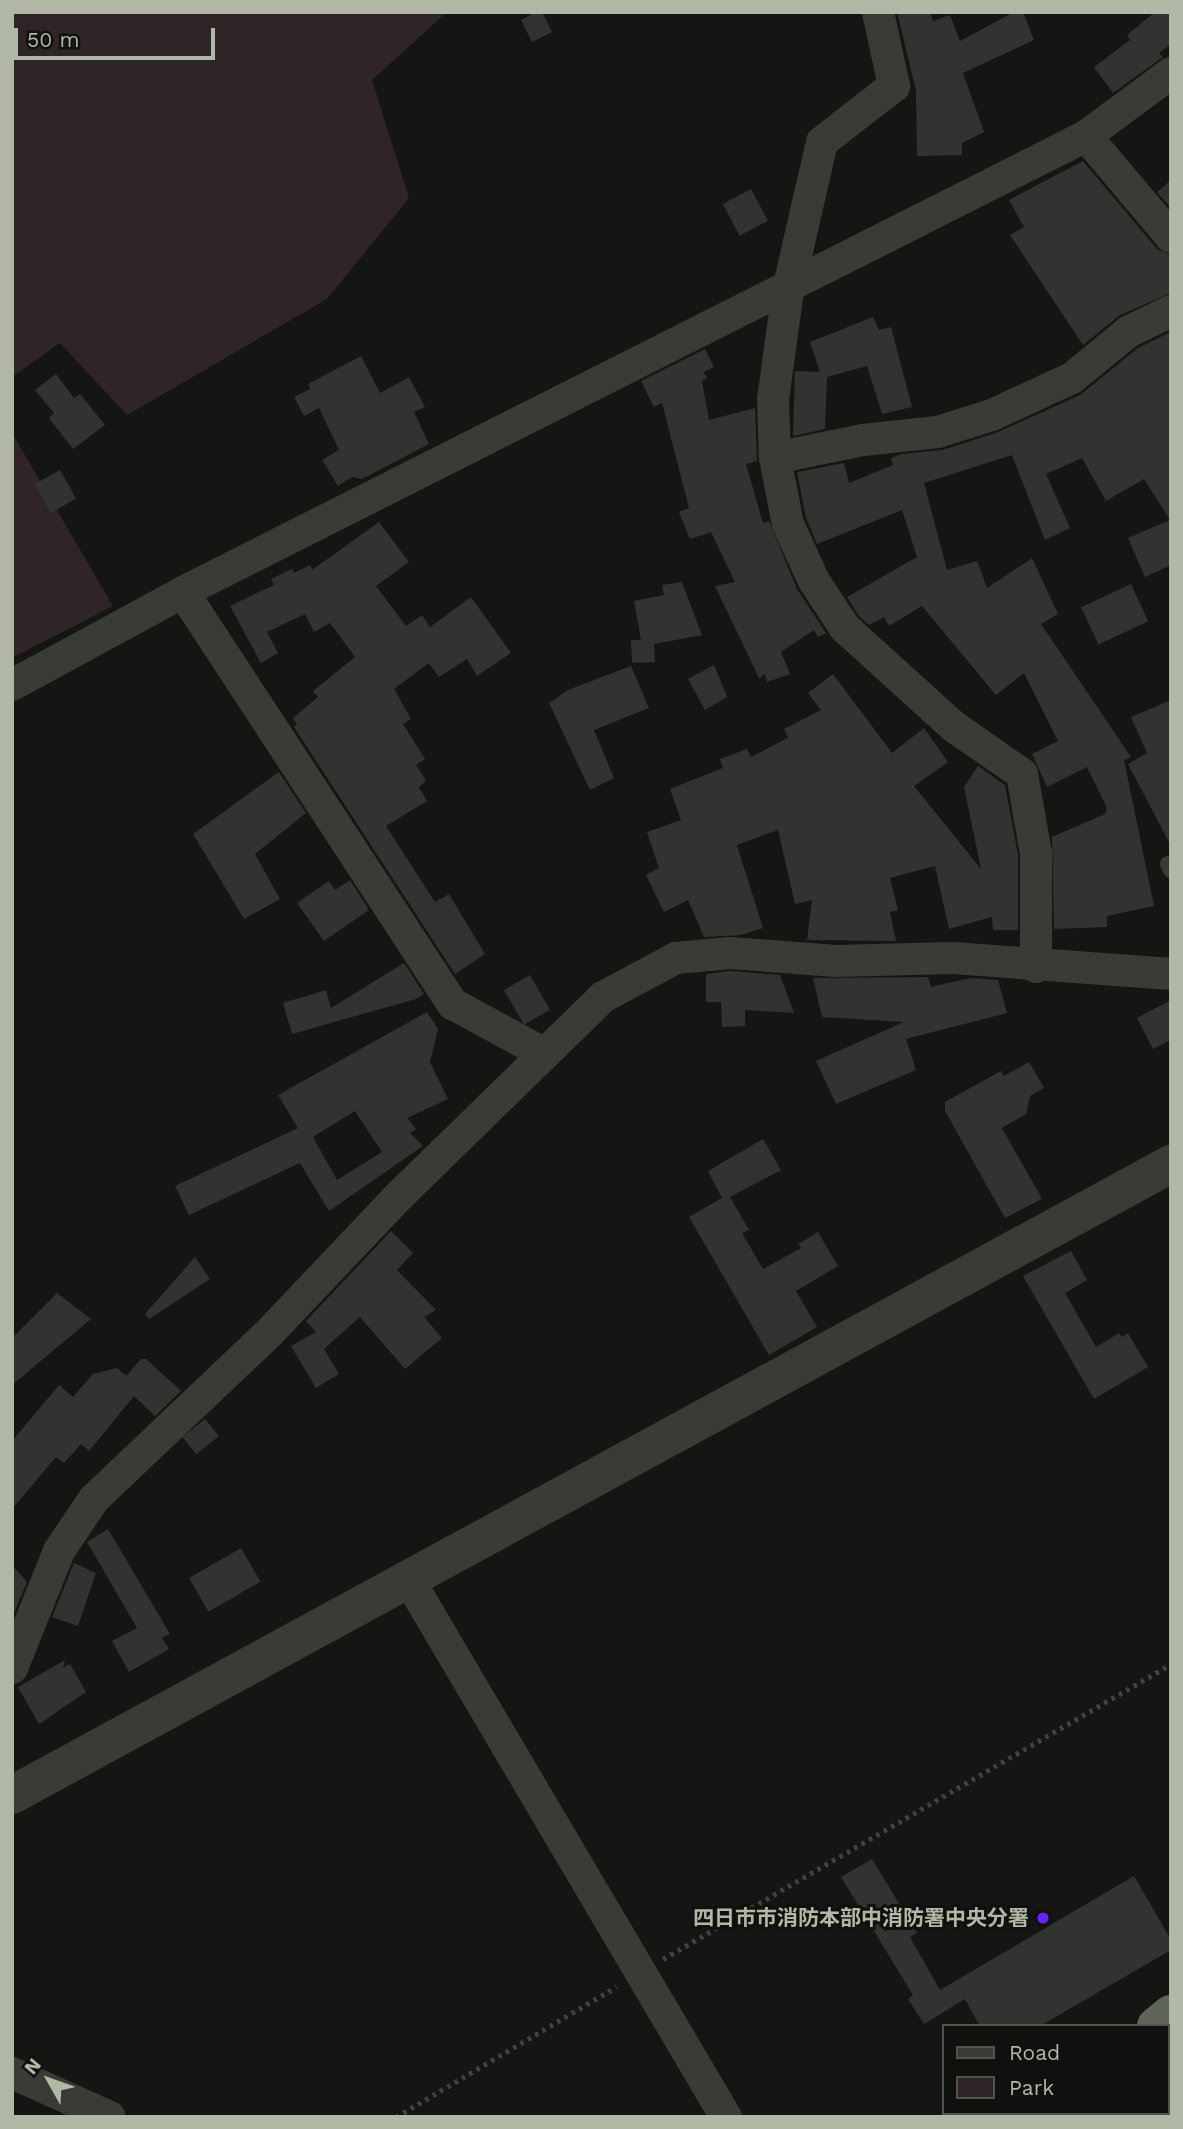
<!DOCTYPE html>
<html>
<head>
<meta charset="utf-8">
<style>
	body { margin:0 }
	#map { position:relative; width:1183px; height:2129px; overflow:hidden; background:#151614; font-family:"Work Sans","Noto Sans JP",sans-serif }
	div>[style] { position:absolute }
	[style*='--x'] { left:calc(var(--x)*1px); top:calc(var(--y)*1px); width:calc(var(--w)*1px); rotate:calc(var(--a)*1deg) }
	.green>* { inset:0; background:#2f2426 }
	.building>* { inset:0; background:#30332f; transform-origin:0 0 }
	.path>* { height:4.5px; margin-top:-2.25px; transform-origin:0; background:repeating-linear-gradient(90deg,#40433b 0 3.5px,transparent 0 8.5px) }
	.service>* { height:16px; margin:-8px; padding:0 8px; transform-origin:8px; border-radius:8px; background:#383c35 }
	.minor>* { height:32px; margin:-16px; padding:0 16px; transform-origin:16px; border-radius:16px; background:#383c35 }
	.tertiary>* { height:38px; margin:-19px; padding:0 19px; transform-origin:19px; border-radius:19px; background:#383c35 }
	.trunk>* { height:38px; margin:-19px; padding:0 19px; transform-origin:19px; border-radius:19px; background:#5f6458 }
	.dots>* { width:19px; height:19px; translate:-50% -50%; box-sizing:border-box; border:4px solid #10110f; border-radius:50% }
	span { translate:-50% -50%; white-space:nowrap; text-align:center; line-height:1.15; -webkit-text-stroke:6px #10110f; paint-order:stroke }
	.poi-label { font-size:21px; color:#b1b8a5; font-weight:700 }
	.right { translate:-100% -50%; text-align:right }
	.frame { position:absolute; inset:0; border:14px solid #b1b8a5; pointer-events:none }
	.legend { position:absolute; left:942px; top:2024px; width:228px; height:91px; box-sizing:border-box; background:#10110f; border:2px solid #50544b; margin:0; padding:9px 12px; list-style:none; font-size:21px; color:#b1b8a5 }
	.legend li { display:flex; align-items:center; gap:14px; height:35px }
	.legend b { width:35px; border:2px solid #50544b }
	.north { position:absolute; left:14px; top:2045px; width:70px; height:70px; -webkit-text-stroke:5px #10110f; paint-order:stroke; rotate:310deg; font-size:19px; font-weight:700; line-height:28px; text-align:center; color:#b1b8a5 }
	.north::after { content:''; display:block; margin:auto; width:24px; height:32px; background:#b1b8a5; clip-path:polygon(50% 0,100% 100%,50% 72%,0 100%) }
	.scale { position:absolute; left:14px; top:28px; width:201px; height:32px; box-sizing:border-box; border:4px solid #b1b8a5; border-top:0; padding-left:9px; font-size:21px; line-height:24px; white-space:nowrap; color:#b1b8a5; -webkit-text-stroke:5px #10110f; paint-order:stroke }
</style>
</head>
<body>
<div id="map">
	<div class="green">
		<div style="clip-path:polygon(12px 12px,447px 12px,372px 80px,409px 198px,327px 299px,127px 415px,60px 343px,12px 377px)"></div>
		<div style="clip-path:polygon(12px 433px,113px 606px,12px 658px)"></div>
	</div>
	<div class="building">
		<div style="clip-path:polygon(536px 12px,542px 12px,552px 32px,532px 42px,521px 20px)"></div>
		<div style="clip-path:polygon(897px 12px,930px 12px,933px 21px,950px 15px,960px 41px,1014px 12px,1023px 12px,1034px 40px,963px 73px,984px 132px,962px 143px,962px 155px,917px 156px,916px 91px)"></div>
		<div style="clip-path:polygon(1155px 12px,1171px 12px,1171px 44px,1159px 53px,1163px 57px,1113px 93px,1094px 67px,1130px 40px,1127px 35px)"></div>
		<div style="clip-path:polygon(1083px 161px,1157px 249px,1171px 255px,1171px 293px,1120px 315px,1083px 345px,1010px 235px,1024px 227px,1009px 200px)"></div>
		<div style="clip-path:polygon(1171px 180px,1171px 208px,1157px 192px)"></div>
		<div style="left:751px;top:189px;width:36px;height:32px;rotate:62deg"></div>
		<div style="clip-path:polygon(873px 317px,879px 330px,891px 327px,912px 407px,882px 414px,867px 366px,827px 377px,825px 429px,793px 436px,795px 371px,820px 372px,810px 342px)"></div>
		<div style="clip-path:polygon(1171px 332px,1171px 565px,1145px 577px,1128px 538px,1170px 520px,1144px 479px,1106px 501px,1082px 458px,1046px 474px,1070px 528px,1045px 540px,1012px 455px,924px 483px,947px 570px,977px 561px,987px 588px,1032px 558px,1058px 614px,1041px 624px,1131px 757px,1124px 760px,1154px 906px,1107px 916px,1107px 927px,1054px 929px,1052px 837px,1105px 814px,1107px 808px,1087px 767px,1047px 787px,1032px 754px,1058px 741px,1024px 673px,996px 695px,922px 606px,889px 626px,884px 617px,869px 625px,859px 616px,847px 597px,917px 557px,902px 510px,817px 544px,806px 518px,797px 472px,844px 463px,849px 483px,893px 465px,891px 458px,901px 454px,943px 450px,998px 432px,1080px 395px,1138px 348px)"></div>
		<div style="clip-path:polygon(705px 349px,714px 367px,704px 372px,707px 378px,702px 381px,709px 420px,755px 408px,757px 461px,746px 464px,763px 523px,769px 521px,797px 589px,826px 633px,818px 637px,814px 630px,781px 652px,790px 674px,767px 682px,765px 674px,759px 678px,715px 586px,735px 582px,711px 532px,690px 539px,679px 512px,689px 508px,662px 403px,654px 407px,641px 381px)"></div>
		<div style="clip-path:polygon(361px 356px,380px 393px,409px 377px,425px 407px,414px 412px,429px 444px,362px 479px,352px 477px,338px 486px,322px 460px,339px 450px,319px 408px,304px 416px,294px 397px,310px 389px,308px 384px)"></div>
		<div style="clip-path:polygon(56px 374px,74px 398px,80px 394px,105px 425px,73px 449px,49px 418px,54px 413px,35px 390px)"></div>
		<div style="left:60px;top:470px;width:33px;height:29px;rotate:61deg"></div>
		<div style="clip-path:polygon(379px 522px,409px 562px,376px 586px,406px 626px,422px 615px,430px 627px,471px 597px,511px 653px,477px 676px,467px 659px,439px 677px,429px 663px,394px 689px,411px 719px,403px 724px,425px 759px,416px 765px,426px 781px,419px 787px,427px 801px,386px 826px,435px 902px,449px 894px,485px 954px,455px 974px,294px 727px,297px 724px,293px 718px,318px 697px,313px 691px,355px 657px,330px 623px,314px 632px,305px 614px,267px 632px,278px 653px,261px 663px,230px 606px,274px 585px,271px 579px,292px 569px,294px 573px,310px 565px,312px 570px)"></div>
		<div style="clip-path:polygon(682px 582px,702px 635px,654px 644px,655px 662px,632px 663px,631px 640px,641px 640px,634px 601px,664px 595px,662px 585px)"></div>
		<div style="left:1131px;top:584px;width:41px;height:55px;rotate:65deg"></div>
		<div style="clip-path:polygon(714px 665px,727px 697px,705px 710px,688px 679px)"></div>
		<div style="clip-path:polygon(631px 666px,649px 708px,594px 730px,614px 778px,590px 790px,549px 703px,568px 690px)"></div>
		<div style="clip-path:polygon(833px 674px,892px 753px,924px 728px,948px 762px,914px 786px,981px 869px,964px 787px,978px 766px,1005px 785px,1018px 855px,1018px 930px,993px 930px,992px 917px,949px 929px,935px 866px,890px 878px,898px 910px,890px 912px,896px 941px,807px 940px,812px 900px,795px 904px,778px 830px,737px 845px,763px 928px,741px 935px,704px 937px,688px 900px,664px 912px,646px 875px,659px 868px,647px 832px,681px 820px,670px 789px,723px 768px,720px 759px,747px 749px,751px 757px,788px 738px,784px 729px,821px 710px,808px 693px)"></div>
		<div style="clip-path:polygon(1171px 700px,1171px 846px,1128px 764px,1147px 753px,1131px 717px)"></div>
		<div style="clip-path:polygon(279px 772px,306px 813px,255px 854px,280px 899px,244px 919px,193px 834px)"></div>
		<div style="clip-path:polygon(350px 880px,369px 910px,324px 941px,297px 903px,329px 881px,335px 890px)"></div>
		<div style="clip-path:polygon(404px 963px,424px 994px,416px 999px,292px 1034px,283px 1003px,326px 990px,331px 1008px)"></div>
		<div style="clip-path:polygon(730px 971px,780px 975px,794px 1013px,745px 1010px,745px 1026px,722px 1027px,721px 1002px,706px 1002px,706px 974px)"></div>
		<div style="left:530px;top:975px;width:40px;height:30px;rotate:60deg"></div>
		<div style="clip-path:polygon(928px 977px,931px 987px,970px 978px,998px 980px,1007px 1013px,906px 1039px,916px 1070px,836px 1104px,816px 1061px,904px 1022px,822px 1017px,813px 978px)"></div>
		<div style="clip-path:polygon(1171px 1000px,1171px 1040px,1153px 1049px,1137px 1018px)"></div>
		<div style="clip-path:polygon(evenodd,427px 1012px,438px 1029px,430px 1062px,448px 1099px,407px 1118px,416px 1129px,410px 1133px,423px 1146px,329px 1211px,300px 1163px,189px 1215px,175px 1186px,298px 1128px,278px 1095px,427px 1012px,355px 1111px,382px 1152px,337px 1180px,313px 1137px,355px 1111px)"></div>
		<div style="clip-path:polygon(1029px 1062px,1044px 1088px,1030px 1096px,1026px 1114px,1002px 1128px,1042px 1199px,1005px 1218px,945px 1111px,945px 1102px,1001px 1071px,1004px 1076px)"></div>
		<div style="clip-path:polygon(763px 1139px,781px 1170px,730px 1197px,749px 1230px,742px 1233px,763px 1269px,801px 1248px,798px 1244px,818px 1232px,838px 1266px,796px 1291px,817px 1327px,769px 1355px,689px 1217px,722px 1198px,708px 1171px)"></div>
		<div style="clip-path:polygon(391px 1231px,413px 1253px,397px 1270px,436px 1310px,424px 1317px,442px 1338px,405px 1369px,360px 1317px,324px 1349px,339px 1374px,316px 1388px,291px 1346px,316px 1332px,306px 1321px)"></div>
		<div style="clip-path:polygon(1071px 1251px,1087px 1280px,1065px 1293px,1096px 1347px,1119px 1333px,1122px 1337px,1128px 1333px,1148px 1367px,1094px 1399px,1023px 1276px)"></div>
		<div style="clip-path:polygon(195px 1257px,210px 1279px,149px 1319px,145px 1314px)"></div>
		<div style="clip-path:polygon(57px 1293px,91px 1319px,12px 1385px,12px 1338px)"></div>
		<div style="clip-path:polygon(141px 1359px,146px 1359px,181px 1391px,155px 1416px,134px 1396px,89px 1451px,81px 1444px,64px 1463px,56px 1457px,12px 1509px,12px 1441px,59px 1385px,73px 1397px,93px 1374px,117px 1368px,126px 1376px)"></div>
		<div style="left:205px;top:1419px;width:22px;height:29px;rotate:51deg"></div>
		<div style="clip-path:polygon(108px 1529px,170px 1634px,162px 1638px,169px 1649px,129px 1672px,112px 1641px,137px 1628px,87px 1542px)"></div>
		<div style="left:241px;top:1548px;width:39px;height:60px;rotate:60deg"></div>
		<div style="clip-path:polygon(74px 1563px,96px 1573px,78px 1626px,52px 1617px)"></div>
		<div style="clip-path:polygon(12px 1565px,27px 1582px,12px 1618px)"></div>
		<div style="clip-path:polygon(65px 1660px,63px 1668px,70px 1664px,86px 1692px,39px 1724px,18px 1687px)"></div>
		<div style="clip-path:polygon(872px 1859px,917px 1933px,910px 1937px,940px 1990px,1134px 1876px,1171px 1940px,1171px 1950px,1040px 2026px,980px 2026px,965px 1999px,924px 2024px,908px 1999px,913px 1995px,841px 1877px)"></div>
	</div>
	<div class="path">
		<div style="--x:663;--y:1959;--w:587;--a:-30.14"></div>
		<div style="--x:396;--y:2117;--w:256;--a:-30.6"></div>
	</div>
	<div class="service">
		<div style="--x:1168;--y:864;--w:7;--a:63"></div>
	</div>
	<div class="minor">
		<div style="--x:878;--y:12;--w:76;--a:77.8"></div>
		<div style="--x:894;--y:86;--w:91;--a:142.1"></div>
		<div style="--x:822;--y:142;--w:152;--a:102.9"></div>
		<div style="--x:788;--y:290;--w:110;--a:97.8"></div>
		<div style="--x:773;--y:399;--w:59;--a:88.1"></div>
		<div style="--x:775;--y:458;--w:67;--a:78.9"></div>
		<div style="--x:788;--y:524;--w:63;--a:65.5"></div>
		<div style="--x:814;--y:581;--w:56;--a:56.6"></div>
		<div style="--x:845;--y:628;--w:146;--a:42.2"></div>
		<div style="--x:953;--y:726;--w:84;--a:34.8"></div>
		<div style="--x:1022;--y:774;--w:80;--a:80"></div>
		<div style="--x:1036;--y:853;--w:114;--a:90"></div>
		<div style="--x:1086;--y:136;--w:132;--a:49.9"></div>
		<div style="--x:775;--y:458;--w:90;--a:-11.6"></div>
		<div style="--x:863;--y:440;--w:75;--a:-6.1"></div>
		<div style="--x:938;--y:432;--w:57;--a:-17.5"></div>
		<div style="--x:992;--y:415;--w:88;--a:-24.8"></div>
		<div style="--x:1072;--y:378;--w:72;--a:-39.4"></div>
		<div style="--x:1128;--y:332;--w:48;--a:-26"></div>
		<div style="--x:183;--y:592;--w:493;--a:56.8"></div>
		<div style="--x:453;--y:1004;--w:102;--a:28.6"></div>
		<div style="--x:12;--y:685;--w:195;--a:-28.5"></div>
		<div style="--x:183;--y:592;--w:1012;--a:-26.79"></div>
		<div style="--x:1086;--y:136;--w:106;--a:-36.5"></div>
		<div style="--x:409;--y:1580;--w:624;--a:59.45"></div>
		<div style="--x:12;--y:1668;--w:126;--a:-68.1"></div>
		<div style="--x:59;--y:1551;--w:63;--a:-56.1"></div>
		<div style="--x:94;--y:1499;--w:241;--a:-43.5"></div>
		<div style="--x:269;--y:1333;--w:185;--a:-46.5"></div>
		<div style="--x:396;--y:1199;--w:289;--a:-44.3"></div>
		<div style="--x:603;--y:997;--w:83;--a:-28.1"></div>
		<div style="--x:676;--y:958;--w:54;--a:-5.3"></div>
		<div style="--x:730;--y:953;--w:106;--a:4.3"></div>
		<div style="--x:836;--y:961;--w:117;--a:-1.5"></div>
		<div style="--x:953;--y:958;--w:219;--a:4.2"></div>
		<div style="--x:12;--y:2073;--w:107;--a:24.2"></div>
	</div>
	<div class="tertiary">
		<div style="--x:12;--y:1795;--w:1320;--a:-28.57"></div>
	</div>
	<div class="trunk">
		<div style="--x:1156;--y:2026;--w:19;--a:-39"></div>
		<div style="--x:1167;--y:2069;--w:5;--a:-37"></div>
		<div style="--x:1046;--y:2117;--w:6;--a:-39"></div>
		<div style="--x:1109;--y:2117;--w:6;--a:-39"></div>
	</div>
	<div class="dots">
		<div style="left:1043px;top:1918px;background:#6723ff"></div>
	</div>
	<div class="poi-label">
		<span class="right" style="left:1029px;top:1918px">四日市市消防本部中消防署中央分署</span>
	</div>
	<div class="frame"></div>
	<ul class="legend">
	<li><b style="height:9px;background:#383c35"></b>Road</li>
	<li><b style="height:19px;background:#2f2426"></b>Park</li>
	</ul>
	<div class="north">N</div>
	<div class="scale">50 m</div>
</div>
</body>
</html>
